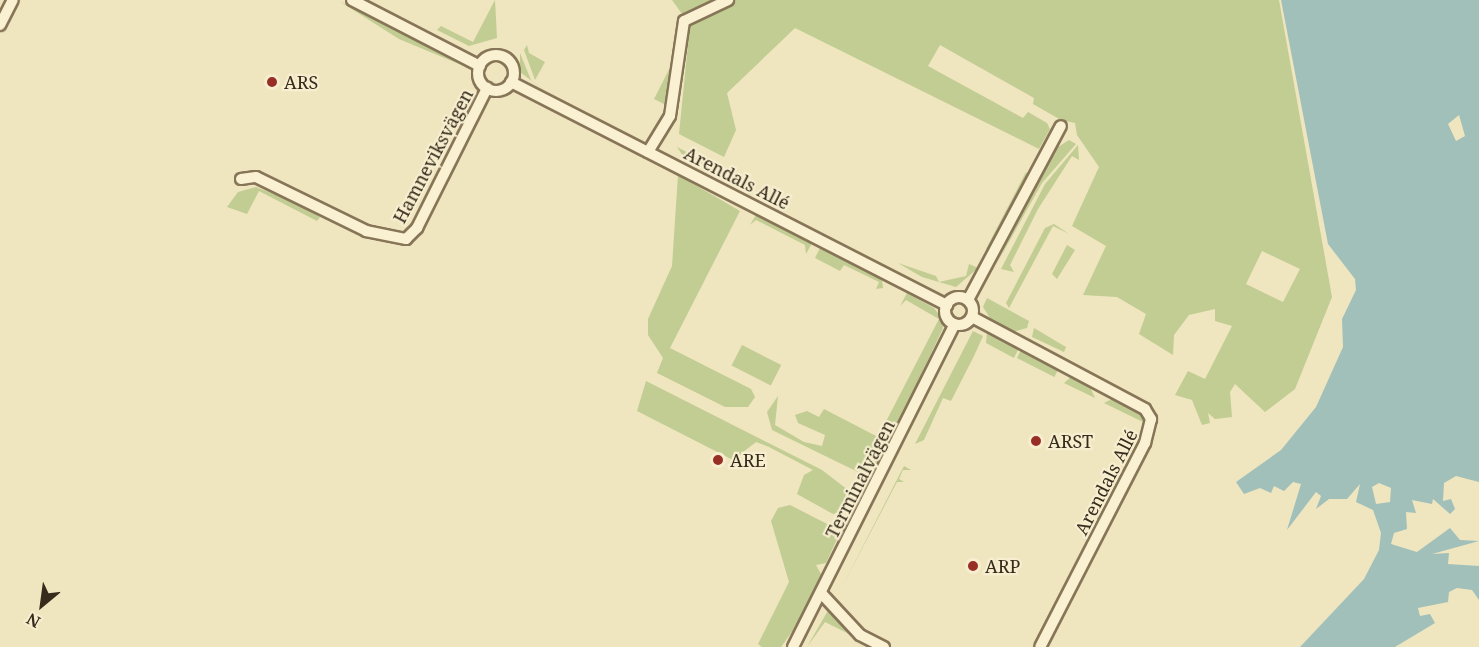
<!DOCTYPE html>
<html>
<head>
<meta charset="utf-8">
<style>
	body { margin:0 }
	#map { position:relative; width:1479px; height:647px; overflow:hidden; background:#efe5bf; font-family:"Noto Serif",serif }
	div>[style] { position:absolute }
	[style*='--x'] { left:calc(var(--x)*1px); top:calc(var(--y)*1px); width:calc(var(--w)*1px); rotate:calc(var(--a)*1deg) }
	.green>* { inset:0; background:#c1cd93; transform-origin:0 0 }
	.water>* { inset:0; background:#a2c0ba }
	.roads { filter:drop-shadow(2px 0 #877557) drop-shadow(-2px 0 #877557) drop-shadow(0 2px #877557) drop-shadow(0 -2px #877557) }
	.street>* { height:10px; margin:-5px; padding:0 5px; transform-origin:5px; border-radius:5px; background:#f9f1d2 }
	.street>.ring { margin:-5px; padding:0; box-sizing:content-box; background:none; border:10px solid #f9f1d2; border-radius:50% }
	.dots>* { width:16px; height:16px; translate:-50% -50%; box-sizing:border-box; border:3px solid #f6eecf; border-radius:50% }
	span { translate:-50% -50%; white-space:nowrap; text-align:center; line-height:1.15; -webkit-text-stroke:4.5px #f6eecf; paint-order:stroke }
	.poi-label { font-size:18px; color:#372b1c }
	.left { translate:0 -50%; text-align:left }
	.street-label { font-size:18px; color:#372b1c }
	.north { position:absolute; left:12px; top:575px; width:60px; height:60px; -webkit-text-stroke:4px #f6eecf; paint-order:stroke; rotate:209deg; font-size:16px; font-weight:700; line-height:24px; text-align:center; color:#372b1c }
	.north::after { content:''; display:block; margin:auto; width:21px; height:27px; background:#372b1c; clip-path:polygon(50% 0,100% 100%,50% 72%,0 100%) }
</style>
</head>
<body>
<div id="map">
	<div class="green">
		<div style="clip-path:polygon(495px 0,497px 38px,469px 46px,437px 30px,441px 26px,473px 42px)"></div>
		<div style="clip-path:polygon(evenodd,672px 0,1279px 0,1332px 297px,1295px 389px,1265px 412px,1235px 384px,1230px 392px,1232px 417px,1215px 419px,1208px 413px,1210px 423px,1202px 425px,1192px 400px,1175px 395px,1188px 371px,1205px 379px,1232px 326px,1215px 321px,1215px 309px,1189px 315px,1174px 335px,1173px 355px,1139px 334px,1146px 314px,1117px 297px,1083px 295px,1106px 246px,1072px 226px,1099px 167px,1077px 135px,1075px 123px,1061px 120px,1033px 104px,1034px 98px,940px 45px,928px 66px,1023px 118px,1028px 112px,1047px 123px,1050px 129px,1039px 149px,795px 28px,727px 93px,736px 130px,724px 157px,679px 134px,690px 25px,672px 0,1262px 251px,1300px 269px,1283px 302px,1246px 284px,1262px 251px)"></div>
		<div style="clip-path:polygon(339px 1px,420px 43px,459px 64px,399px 39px)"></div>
		<div style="clip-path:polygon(527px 45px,529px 53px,545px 62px,535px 80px,524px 50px)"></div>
		<div style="clip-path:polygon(678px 52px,668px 104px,664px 104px,654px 99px)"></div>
		<div style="clip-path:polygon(520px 53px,531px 80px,545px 91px,520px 72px)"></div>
		<div style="clip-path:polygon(1069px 140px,1076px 144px,1042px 183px,996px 265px,1055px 149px)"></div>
		<div style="clip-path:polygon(1078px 145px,1079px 160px,1072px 156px,1038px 209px,1010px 265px,1014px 272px,1001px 269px,1045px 184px)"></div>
		<div style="clip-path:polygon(677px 147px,721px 170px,722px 171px,683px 156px)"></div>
		<div style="clip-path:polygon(1026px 172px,1028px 176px,988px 250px,986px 249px)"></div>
		<div style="clip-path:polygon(678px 175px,740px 211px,670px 348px,751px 389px,755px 397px,748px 407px,725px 407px,657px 373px,663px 358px,648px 335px,648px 319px,672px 266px)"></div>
		<div style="clip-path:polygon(256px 187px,297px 203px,320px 217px,317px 221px,259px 191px,247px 214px,227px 207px,238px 192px)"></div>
		<div style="clip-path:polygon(756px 215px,812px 243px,806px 254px,805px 245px,756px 220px,750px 225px)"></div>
		<div style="clip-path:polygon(1054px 224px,1069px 234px,1053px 226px,1009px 308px,1006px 303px,1045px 228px)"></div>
		<div style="clip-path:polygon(1067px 245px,1075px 250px,1057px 279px,1052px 274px)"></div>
		<div style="clip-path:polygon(820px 248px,882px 280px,883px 288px,876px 289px,879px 282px,844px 265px,840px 271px,815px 258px)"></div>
		<div style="clip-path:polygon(898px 263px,936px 276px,939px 282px,966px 276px,969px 264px,978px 268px,956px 287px,922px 277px)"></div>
		<div style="clip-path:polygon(907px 293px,934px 308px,941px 317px,943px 328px,878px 467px,860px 473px,772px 430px,767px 412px,778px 396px,775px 425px,804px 442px,822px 446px,825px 435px,798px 423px,795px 415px,807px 411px,819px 417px,824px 409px,878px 437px,939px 319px,906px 300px,900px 306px)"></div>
		<div style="clip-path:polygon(987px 298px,1029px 321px,1027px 328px,1012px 332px,992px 321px,983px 307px)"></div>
		<div style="clip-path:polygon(1034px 328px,1066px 347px,1064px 352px,1032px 337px)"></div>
		<div style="clip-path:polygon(973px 331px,983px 336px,974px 356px,951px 401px,943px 398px,924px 440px,915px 444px)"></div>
		<div style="clip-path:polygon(987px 332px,1019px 348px,1014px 358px,986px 343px)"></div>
		<div style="left:742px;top:345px;width:44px;height:23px;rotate:27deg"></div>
		<div style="left:1021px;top:350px;width:42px;height:9px;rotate:27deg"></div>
		<div style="clip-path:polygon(1073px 375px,1089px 385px,1095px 398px,1064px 383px)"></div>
		<div style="clip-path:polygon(646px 381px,822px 470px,848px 490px,850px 509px,833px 514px,797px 494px,804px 475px,813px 470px,769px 447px,756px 442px,733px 460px,637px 411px)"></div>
		<div style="clip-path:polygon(1114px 398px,1135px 408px,1145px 423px,1104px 403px)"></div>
		<div style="clip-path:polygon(904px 466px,911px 470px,903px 470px,899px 479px,904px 482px,897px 482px,842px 587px)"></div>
		<div style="clip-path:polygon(790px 505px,833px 527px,837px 539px,826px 563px,816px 565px,822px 576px,801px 619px,781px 647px,762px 647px,758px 644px,789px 582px,771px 521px,778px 508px)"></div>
		<div style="clip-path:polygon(830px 607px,857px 638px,825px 622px,807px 647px)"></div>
	</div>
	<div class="water">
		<div style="clip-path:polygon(evenodd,1281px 0,1479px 0,1479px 482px,1456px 476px,1444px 483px,1443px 501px,1451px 499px,1455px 509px,1450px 514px,1433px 499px,1432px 504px,1412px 500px,1416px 513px,1406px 512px,1407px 529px,1394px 533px,1391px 544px,1417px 552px,1450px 528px,1460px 540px,1479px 541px,1432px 554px,1449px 553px,1448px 564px,1479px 566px,1479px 600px,1472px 590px,1457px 588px,1449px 592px,1448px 602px,1418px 608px,1420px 616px,1430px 614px,1435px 623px,1395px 647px,1300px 647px,1364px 579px,1379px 550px,1381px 533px,1373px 510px,1356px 502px,1360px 484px,1347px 499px,1329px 499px,1316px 509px,1321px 496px,1316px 492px,1287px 530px,1301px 484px,1293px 482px,1284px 491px,1274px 486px,1271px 493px,1260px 488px,1244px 494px,1236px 482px,1281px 450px,1316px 407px,1343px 347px,1342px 319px,1356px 290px,1355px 279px,1328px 244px,1281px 0,1459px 115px,1465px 136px,1456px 141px,1448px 124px,1459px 115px,1281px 0,1379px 483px,1391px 488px,1390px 502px,1376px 504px,1372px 487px,1379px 483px)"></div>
	</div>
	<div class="roads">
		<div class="street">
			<div style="--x:352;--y:0;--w:144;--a:27.3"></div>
			<div style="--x:0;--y:25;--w:28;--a:-63"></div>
			<div class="ring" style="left:478px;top:55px;width:26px;height:26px"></div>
			<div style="--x:511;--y:82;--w:490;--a:27.1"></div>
			<div style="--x:648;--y:152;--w:42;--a:-58.6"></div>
			<div style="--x:670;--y:116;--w:96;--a:-81.6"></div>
			<div style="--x:684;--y:21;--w:49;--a:-25.5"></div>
			<div style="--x:241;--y:179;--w:15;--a:-8"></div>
			<div style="--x:256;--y:177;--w:123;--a:26.1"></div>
			<div style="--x:366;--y:231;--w:41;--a:11.3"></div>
			<div style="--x:406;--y:239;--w:16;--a:-45"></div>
			<div style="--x:417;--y:228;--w:157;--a:-63.4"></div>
			<div class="ring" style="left:945px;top:297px;width:18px;height:18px"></div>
			<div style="--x:968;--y:300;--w:197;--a:-61.9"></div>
			<div style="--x:972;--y:317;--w:196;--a:28"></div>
			<div style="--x:1145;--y:409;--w:12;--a:59"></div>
			<div style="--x:1151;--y:419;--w:25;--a:104"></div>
			<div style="--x:1145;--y:443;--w:229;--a:117.2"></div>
			<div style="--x:821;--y:593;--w:57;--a:47.1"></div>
			<div style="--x:860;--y:635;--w:27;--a:27"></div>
			<div style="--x:793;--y:647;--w:361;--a:-63.4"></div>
		</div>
	</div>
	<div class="dots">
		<div style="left:272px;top:82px;background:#982f26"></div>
		<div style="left:1036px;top:441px;background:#982f26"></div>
		<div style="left:718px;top:460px;background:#982f26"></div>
		<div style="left:973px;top:566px;background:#982f26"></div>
	</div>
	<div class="poi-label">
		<span class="left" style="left:284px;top:82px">ARS</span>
		<span class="left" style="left:1048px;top:441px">ARST</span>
		<span class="left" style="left:730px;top:460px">ARE</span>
		<span class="left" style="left:985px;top:566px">ARP</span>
	</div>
	<div class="street-label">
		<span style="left:433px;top:156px;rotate:-62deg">Hamneviksvägen</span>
		<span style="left:737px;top:178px;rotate:27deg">Arendals Allé</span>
		<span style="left:860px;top:479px;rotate:-63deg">Terminalvägen</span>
		<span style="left:1106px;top:482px;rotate:-63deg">Arendals Allé</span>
	</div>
	<div class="north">N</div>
</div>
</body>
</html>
